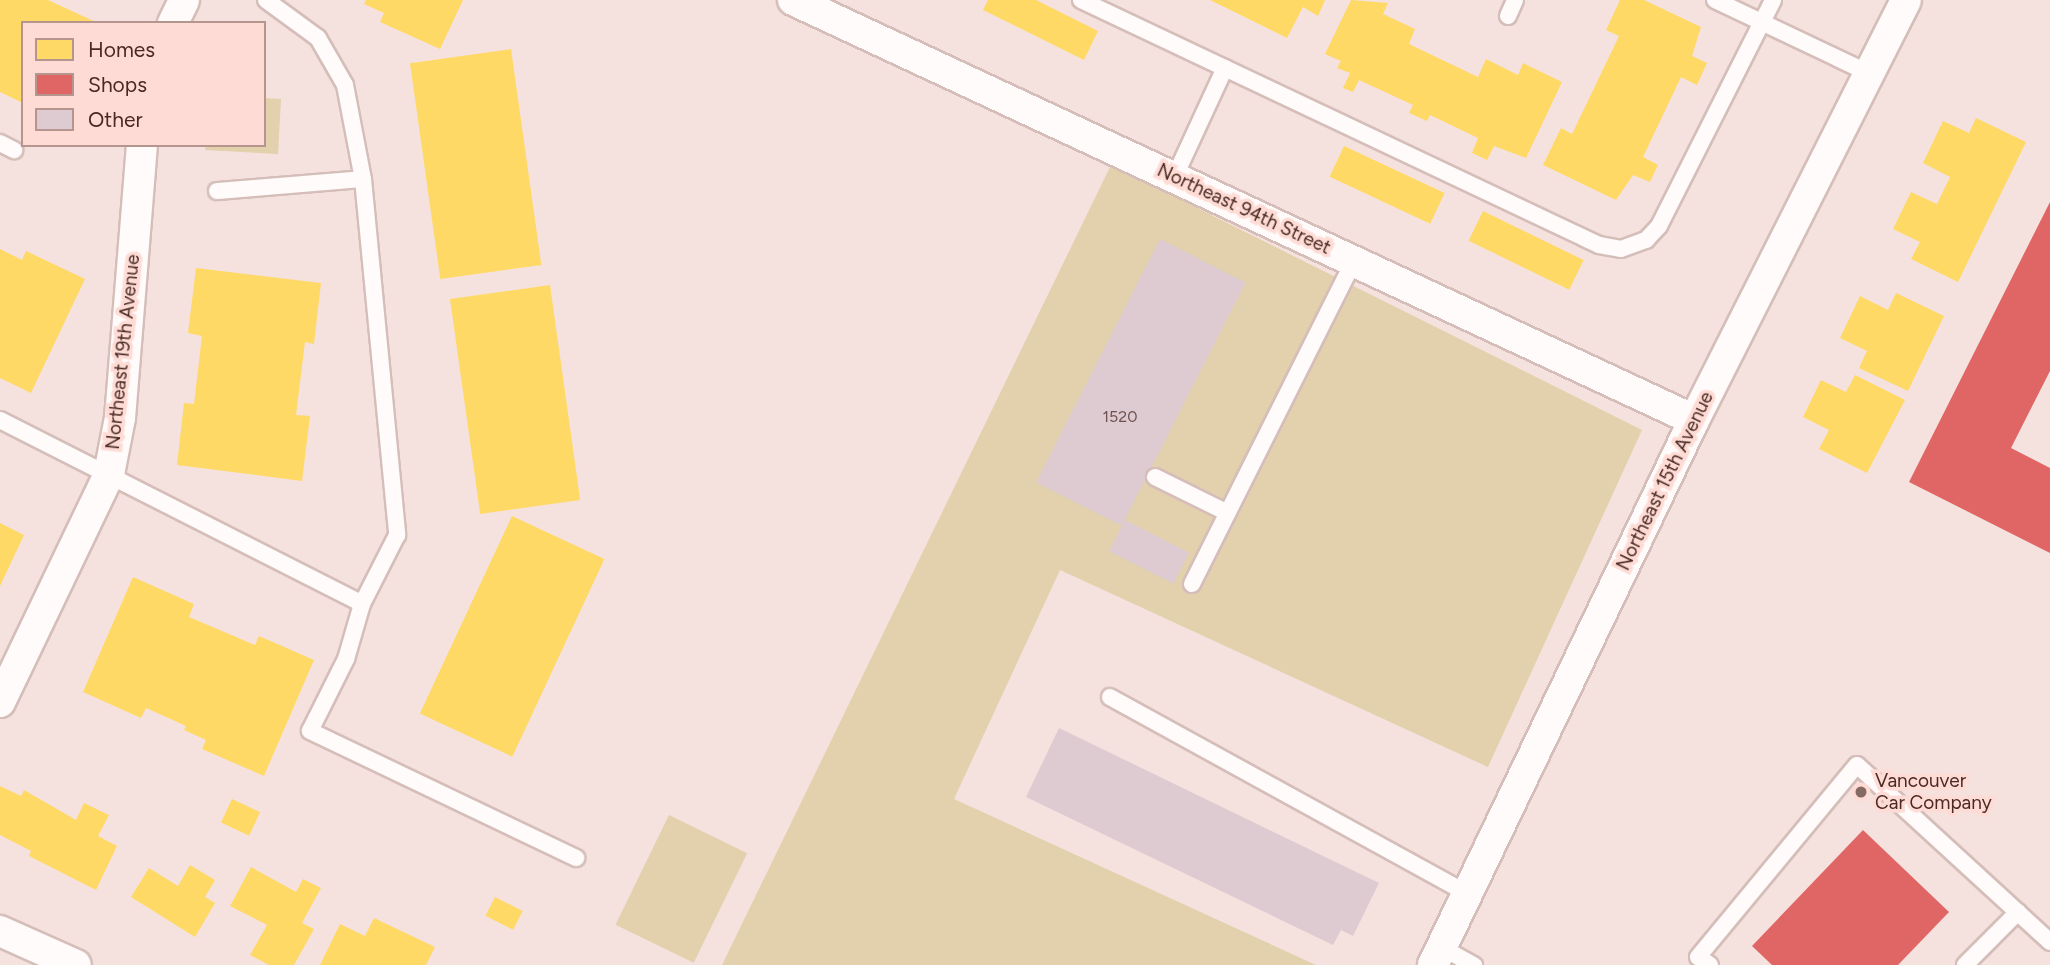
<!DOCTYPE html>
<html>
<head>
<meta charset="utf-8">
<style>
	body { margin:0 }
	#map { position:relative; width:2050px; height:965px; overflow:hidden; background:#f5e2de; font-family:Figtree,sans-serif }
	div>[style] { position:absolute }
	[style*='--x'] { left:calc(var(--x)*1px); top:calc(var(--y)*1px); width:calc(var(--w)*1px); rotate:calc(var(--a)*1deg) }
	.green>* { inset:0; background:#e3d0ac; transform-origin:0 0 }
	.homes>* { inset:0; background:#ffd966; transform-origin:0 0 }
	.shops>* { inset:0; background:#e06666 }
	.building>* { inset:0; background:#decbd2; transform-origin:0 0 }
	.roads { filter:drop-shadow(2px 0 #d5beb9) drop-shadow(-2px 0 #d5beb9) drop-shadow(0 2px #d5beb9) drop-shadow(0 -2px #d5beb9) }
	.lane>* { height:16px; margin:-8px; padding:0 8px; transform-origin:8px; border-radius:8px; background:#fefbfa }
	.street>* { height:30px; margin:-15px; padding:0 15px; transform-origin:15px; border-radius:15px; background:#fefbfa }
	.dots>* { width:19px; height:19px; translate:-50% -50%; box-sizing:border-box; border:4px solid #fedcd5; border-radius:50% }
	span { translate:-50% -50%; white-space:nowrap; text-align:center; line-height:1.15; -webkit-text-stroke:7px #fedcd5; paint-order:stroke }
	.number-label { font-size:16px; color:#6e524f }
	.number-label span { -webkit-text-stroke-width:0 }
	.street-label { font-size:19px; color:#492a23 }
	.poi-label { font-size:19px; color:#492a23 }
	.left { translate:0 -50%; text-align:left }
	.legend { position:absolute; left:21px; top:21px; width:245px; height:126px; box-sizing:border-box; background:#fedcd5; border:2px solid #b6958e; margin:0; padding:9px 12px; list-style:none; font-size:21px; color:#492a23 }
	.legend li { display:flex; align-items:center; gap:14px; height:35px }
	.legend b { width:35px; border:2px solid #b6958e }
</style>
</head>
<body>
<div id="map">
	<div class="green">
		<div style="clip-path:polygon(264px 98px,281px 99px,278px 154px,205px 150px,206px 145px,264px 145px)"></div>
		<div style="clip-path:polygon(1111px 165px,1642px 430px,1488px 767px,1060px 570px,954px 799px,1316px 965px,722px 965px)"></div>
		<div style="left:669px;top:815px;width:87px;height:122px;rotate:26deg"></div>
	</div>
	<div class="homes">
		<div style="clip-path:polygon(0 0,48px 0,98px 23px,23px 23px,23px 103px,0 92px)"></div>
		<div style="clip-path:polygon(366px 0,463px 0,440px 49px,380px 22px,384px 13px,364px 4px)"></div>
		<div style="clip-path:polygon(988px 0,1036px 0,1098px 31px,1084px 60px,983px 10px)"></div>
		<div style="clip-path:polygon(1210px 0,1325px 0,1318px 16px,1303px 7px,1287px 38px)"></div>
		<div style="clip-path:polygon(1351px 0,1388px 3px,1383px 14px,1415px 29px,1409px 44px,1478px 77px,1486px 59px,1518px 75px,1523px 63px,1562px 82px,1526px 158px,1494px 146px,1487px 160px,1472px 153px,1478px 138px,1430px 115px,1427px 121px,1409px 113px,1413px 105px,1359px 80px,1353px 92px,1343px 88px,1350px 73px,1337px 68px,1341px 61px,1325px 54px)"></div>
		<div style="clip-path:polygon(1620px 0,1644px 0,1701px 27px,1692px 56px,1707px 63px,1697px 85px,1681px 77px,1643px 157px,1658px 165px,1650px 182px,1633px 175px,1616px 200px,1543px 165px,1561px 128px,1572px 134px,1619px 36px,1606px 30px)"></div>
		<div style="left:511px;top:49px;width:218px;height:102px;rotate:82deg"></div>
		<div style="clip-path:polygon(1976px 118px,2026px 142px,1958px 282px,1911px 259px,1920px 242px,1893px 229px,1911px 192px,1937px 204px,1950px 177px,1923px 163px,1943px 121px,1969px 133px)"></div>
		<div style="left:1344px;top:146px;width:111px;height:34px;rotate:25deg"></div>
		<div style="left:1483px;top:211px;width:112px;height:33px;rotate:26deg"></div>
		<div style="clip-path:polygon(0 249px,22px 260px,26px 251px,85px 279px,31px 393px,0 378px)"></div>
		<div style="clip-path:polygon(196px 268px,321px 283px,314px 344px,305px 342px,296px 415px,310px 416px,302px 481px,177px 465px,184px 403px,194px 404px,202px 336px,188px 333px)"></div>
		<div style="left:550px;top:285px;width:217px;height:101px;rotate:82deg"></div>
		<div style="clip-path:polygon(1896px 293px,1944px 316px,1908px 391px,1859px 368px,1867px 351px,1840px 338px,1860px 296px,1888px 310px)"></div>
		<div style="clip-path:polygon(1855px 375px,1905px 400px,1867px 473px,1819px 449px,1829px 430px,1803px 417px,1821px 380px,1846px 392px)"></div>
		<div style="left:512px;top:516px;width:102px;height:218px;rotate:25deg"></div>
		<div style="clip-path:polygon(0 523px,24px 535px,0 586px)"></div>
		<div style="clip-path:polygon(133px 577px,194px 604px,189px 617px,255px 645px,259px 636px,314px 660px,264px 776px,202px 749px,206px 740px,184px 730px,186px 726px,146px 708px,141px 718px,83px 692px)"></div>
		<div style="clip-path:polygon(0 786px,21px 796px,24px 790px,76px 820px,84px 803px,109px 815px,98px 836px,117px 846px,96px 890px,29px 856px,31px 851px,0 835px)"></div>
		<div style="left:232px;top:799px;width:31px;height:26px;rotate:25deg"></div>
		<div style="clip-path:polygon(190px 865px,215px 880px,205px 897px,215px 903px,195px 937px,131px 897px,149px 868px,178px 886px)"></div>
		<div style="clip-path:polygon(251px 867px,296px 892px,303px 879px,321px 888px,302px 923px,314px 929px,294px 965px,269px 965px,250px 955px,267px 925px,230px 906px)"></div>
		<div style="left:495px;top:897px;width:31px;height:21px;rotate:27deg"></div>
		<div style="clip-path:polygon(374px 918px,435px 947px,426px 965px,320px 965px,340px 924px,365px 936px)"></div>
	</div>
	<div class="shops">
		<div style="clip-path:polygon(2050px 202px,2050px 371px,2011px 448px,2050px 468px,2050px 553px,1909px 482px)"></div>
		<div style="clip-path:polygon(1863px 830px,1949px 912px,1898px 965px,1772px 965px,1752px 946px)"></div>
	</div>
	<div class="building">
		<div style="left:1160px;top:239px;width:96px;height:273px;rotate:27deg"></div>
		<div style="left:1125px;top:520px;width:72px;height:35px;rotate:27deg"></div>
		<div style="clip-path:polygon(1059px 728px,1379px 883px,1353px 936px,1341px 930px,1333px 945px,1026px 797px)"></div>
	</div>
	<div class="roads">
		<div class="lane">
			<div style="--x:266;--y:0;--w:64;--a:36.2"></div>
			<div style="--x:318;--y:38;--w:54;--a:60.1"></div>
			<div style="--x:345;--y:85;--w:96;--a:79.2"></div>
			<div style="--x:363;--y:179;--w:358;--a:84.5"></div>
			<div style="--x:397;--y:535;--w:77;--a:116.9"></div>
			<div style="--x:362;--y:604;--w:57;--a:106.2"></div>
			<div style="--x:346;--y:659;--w:80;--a:116.6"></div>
			<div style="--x:310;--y:731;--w:295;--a:25.5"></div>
			<div style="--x:1081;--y:0;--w:573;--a:25.31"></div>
			<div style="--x:1599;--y:245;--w:22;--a:10"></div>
			<div style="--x:1621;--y:249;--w:27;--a:-20"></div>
			<div style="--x:1646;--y:240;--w:19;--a:-47"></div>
			<div style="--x:1659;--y:226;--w:253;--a:-63.2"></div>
			<div style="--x:1715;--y:0;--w:170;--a:25.4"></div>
			<div style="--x:1508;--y:16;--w:17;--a:-66"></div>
			<div style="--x:0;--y:143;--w:16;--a:27"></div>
			<div style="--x:1175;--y:176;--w:119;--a:-65.2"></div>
			<div style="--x:217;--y:191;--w:146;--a:-4.7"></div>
			<div style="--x:0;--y:420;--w:406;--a:26.9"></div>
			<div style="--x:1155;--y:477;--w:81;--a:26.3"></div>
			<div style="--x:1192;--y:584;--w:362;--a:-63.4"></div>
			<div style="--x:1110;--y:697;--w:406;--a:28.8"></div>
			<div style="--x:1441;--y:947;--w:38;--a:29"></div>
			<div style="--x:1710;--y:965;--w:14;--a:-146"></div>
			<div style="--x:1698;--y:957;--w:249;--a:-50.4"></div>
			<div style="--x:1857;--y:765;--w:262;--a:42.5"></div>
			<div style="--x:1965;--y:965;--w:75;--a:-45"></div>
		</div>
		<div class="street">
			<div style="--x:793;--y:0;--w:994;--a:24.99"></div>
			<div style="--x:173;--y:23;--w:25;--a:-64"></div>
			<div style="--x:0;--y:702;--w:253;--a:-64.4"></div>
			<div style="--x:109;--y:474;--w:57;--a:-78.9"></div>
			<div style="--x:120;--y:418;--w:274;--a:-85.4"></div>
			<div style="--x:0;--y:931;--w:83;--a:24.1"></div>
			<div style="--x:1433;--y:965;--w:604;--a:-64.41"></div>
			<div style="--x:1694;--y:420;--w:470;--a:-63.2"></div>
		</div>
	</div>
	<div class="dots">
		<div style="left:1861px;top:792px;background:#856a64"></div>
	</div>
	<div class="number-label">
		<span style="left:1120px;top:417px">1520</span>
	</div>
	<div class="street-label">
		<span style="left:1244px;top:209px;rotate:25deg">Northeast 94th Street</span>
		<span style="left:123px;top:352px;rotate:-84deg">Northeast 19th Avenue</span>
		<span style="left:1665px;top:481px;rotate:-64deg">Northeast 15th Avenue</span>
	</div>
	<div class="poi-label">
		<span class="left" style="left:1875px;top:792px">Vancouver<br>Car Company</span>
	</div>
	<ul class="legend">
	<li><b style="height:19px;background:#ffd966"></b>Homes</li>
	<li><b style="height:19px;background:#e06666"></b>Shops</li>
	<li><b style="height:19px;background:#decbd2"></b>Other</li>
	</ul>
</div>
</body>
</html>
